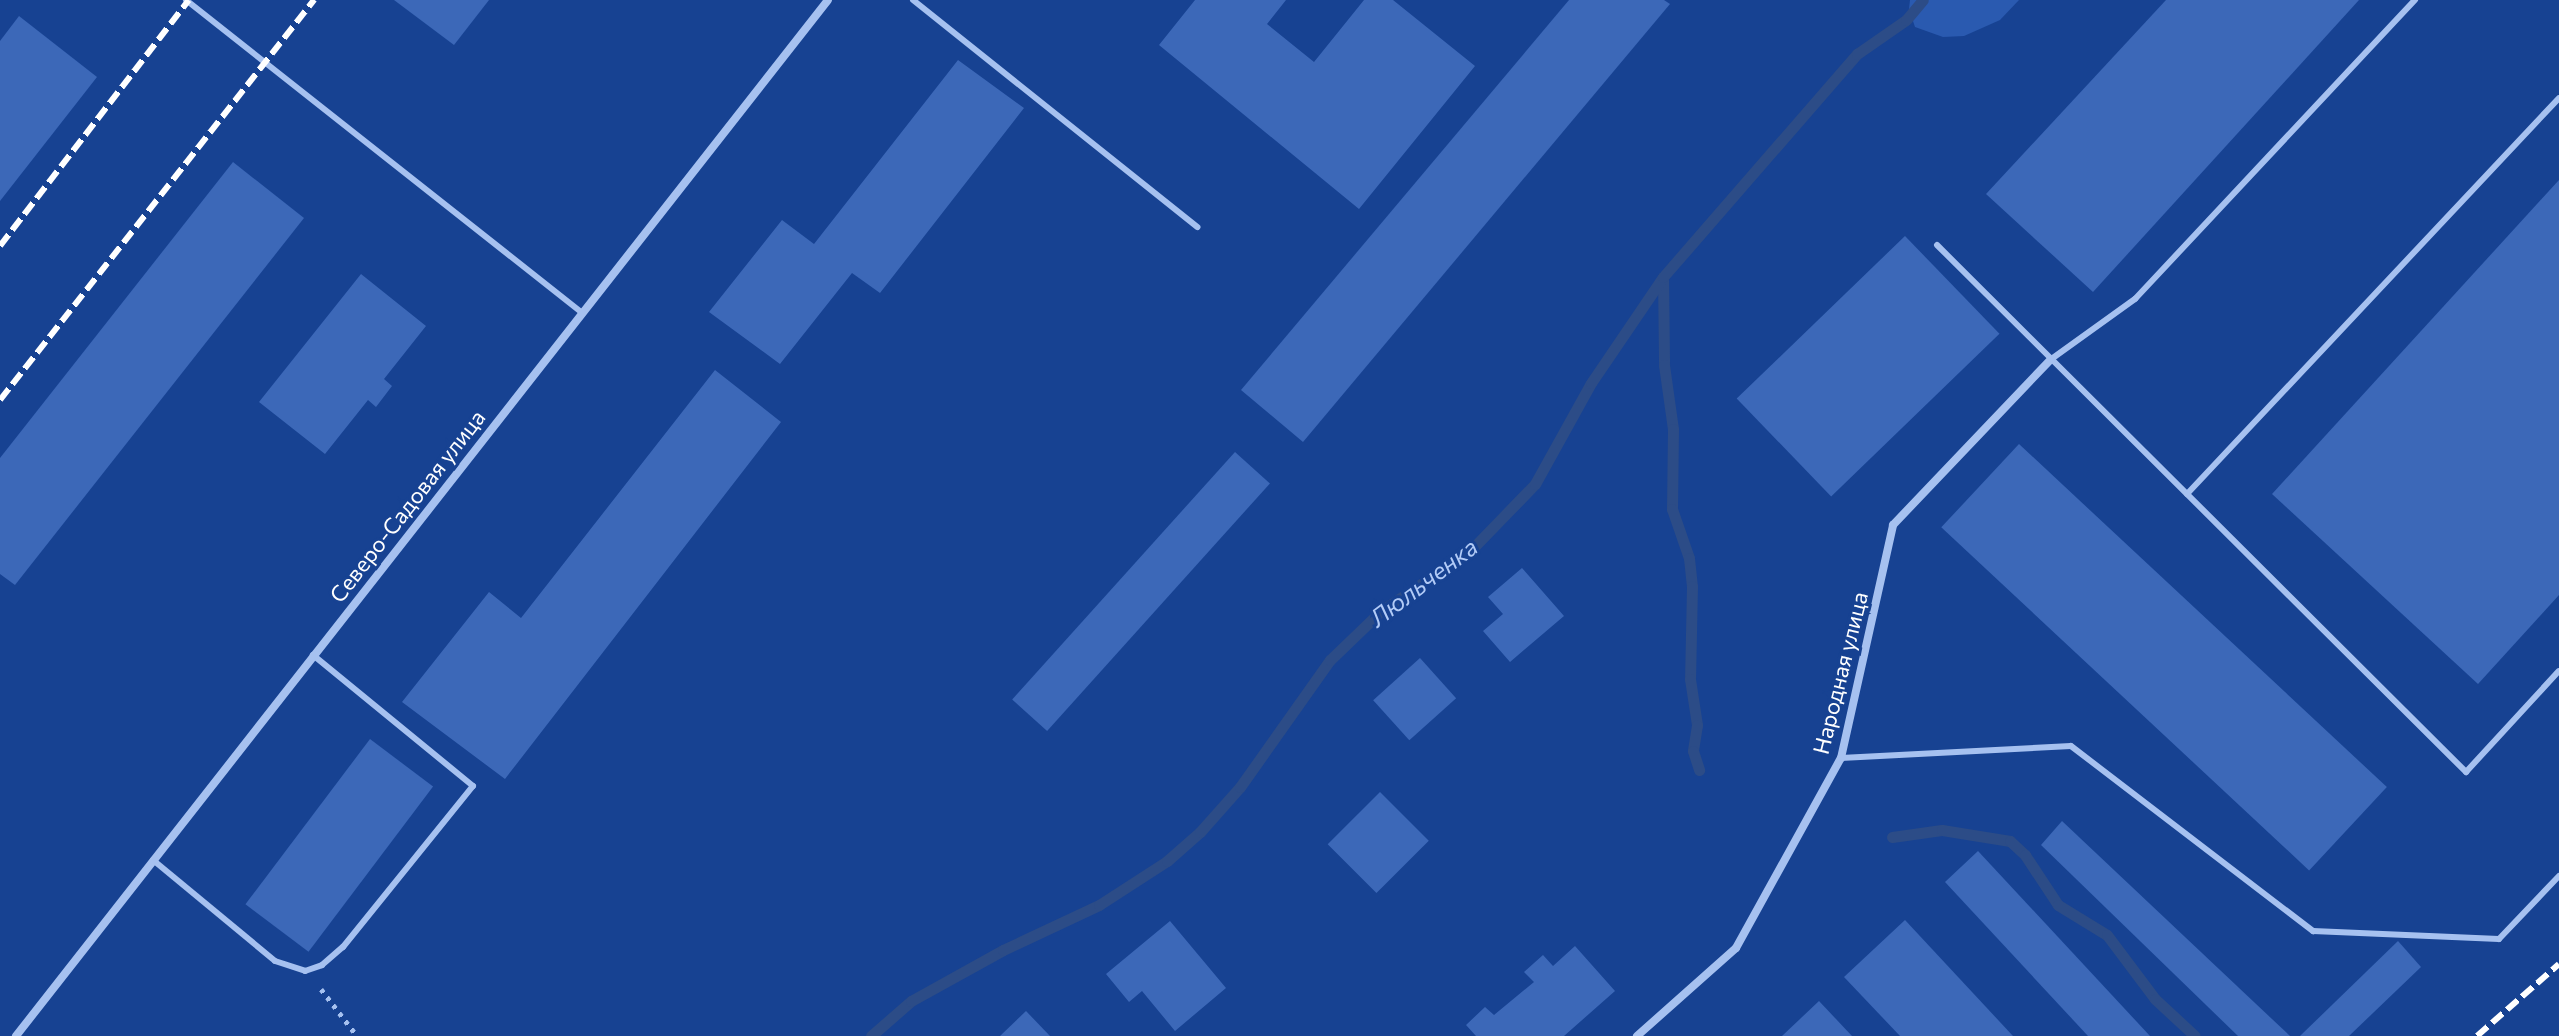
<!DOCTYPE html>
<html>
<head>
<meta charset="utf-8">
<style>
	body { margin:0 }
	#map { position:relative; width:2559px; height:1036px; overflow:hidden; background:#174292; font-family:Commissioner,sans-serif }
	div>[style] { position:absolute }
	[style*='--x'] { left:calc(var(--x)*1px); top:calc(var(--y)*1px); width:calc(var(--w)*1px); rotate:calc(var(--a)*1deg) }
	.green>* { inset:0; background:#2a5ab0 }
	.stream>* { height:11px; margin:-5.5px; padding:0 5.5px; transform-origin:5.5px; border-radius:5.5px; background:#2c4c87 }
	.building>* { inset:0; background:#3c68b8; transform-origin:0 0 }
	.path>* { height:5px; margin-top:-2.5px; transform-origin:0; background:repeating-linear-gradient(90deg,#a6c1f0 0 4px,transparent 0 10px) }
	.lane>* { height:6px; margin:-3px; padding:0 3px; transform-origin:3px; border-radius:3px; background:#a6c1f0 }
	.street>* { height:8px; margin:-4px; padding:0 4px; transform-origin:4px; border-radius:4px; background:#a6c1f0 }
	.rail>* { height:6px; margin-top:-3px; transform-origin:0; background:repeating-linear-gradient(90deg,#fff 0 14px,transparent 0 20px) }
	span { translate:-50% -50%; white-space:nowrap; text-align:center; line-height:1.15; -webkit-text-stroke:6px #174292; paint-order:stroke }
	.street-label { font-size:22px; color:#fff }
	.water-label { font-size:24px; color:#b2cbf7; font-style:italic }
</style>
</head>
<body>
<div id="map">
	<div class="green">
		<div style="clip-path:polygon(1910px 0,2019px 0,2000px 20px,1964px 36px,1943px 37px,1915px 27px,1909px 9px)"></div>
	</div>
	<div class="stream">
		<div style="--x:1663;--y:277;--w:88;--a:89.3"></div>
		<div style="--x:1664;--y:365;--w:65;--a:82"></div>
		<div style="--x:1673;--y:429;--w:80;--a:90.7"></div>
		<div style="--x:1672;--y:509;--w:52;--a:70.9"></div>
		<div style="--x:1689;--y:558;--w:28;--a:84"></div>
		<div style="--x:1692;--y:586;--w:93;--a:91.2"></div>
		<div style="--x:1690;--y:679;--w:47;--a:81.3"></div>
		<div style="--x:1697;--y:725;--w:26;--a:99"></div>
		<div style="--x:1693;--y:751;--w:20;--a:72"></div>
		<div style="--x:1892;--y:837;--w:50;--a:-8"></div>
		<div style="--x:1942;--y:830;--w:69;--a:9.2"></div>
		<div style="--x:2010;--y:841;--w:21;--a:43"></div>
		<div style="--x:2025;--y:855;--w:60;--a:56.6"></div>
		<div style="--x:2058;--y:905;--w:57;--a:31.5"></div>
		<div style="--x:2107;--y:935;--w:80;--a:53.1"></div>
		<div style="--x:2155;--y:999;--w:54;--a:42.8"></div>
		<div style="--x:871;--y:1036;--w:53;--a:-41.2"></div>
		<div style="--x:911;--y:1001;--w:105;--a:-29"></div>
		<div style="--x:1003;--y:950;--w:106;--a:-25.1"></div>
		<div style="--x:1099;--y:905;--w:81;--a:-32.9"></div>
		<div style="--x:1167;--y:861;--w:44;--a:-41.3"></div>
		<div style="--x:1200;--y:832;--w:60;--a:-48.4"></div>
		<div style="--x:1240;--y:787;--w:156;--a:-54.7"></div>
		<div style="--x:1330;--y:660;--w:71;--a:-43.9"></div>
		<div style="--x:1381;--y:611;--w:107;--a:-34"></div>
		<div style="--x:1470;--y:551;--w:93;--a:-45.9"></div>
		<div style="--x:1535;--y:484;--w:115;--a:-61"></div>
		<div style="--x:1591;--y:383;--w:128;--a:-55.8"></div>
		<div style="--x:1663;--y:277;--w:296;--a:-49"></div>
		<div style="--x:1857;--y:54;--w:60;--a:-34.8"></div>
		<div style="--x:1906;--y:20;--w:26;--a:-50"></div>
	</div>
	<div class="building">
		<div style="clip-path:polygon(394px 0,489px 0,454px 45px)"></div>
		<div style="clip-path:polygon(1195px 0,1286px 0,1267px 24px,1314px 62px,1364px 0,1393px 0,1475px 66px,1359px 209px,1159px 45px)"></div>
		<div style="clip-path:polygon(1569px 0,1664px 0,1670px 4px,1303px 442px,1241px 390px)"></div>
		<div style="clip-path:polygon(2166px 0,2359px 0,2093px 292px,1986px 194px)"></div>
		<div style="clip-path:polygon(19px 16px,97px 77px,0 201px,0 41px)"></div>
		<div style="clip-path:polygon(958px 60px,1024px 108px,880px 293px,852px 273px,780px 364px,709px 312px,782px 220px,814px 244px)"></div>
		<div style="clip-path:polygon(233px 162px,304px 218px,15px 585px,0 574px,0 458px)"></div>
		<div style="clip-path:polygon(2559px 180px,2559px 595px,2478px 684px,2272px 494px)"></div>
		<div style="left:1905px;top:236px;width:136px;height:234px;rotate:46deg"></div>
		<div style="clip-path:polygon(361px 274px,426px 326px,384px 379px,392px 386px,376px 407px,368px 400px,325px 454px,259px 402px)"></div>
		<div style="clip-path:polygon(715px 370px,781px 422px,505px 779px,402px 702px,489px 592px,521px 618px)"></div>
		<div style="left:2019px;top:444px;width:503px;height:114px;rotate:43deg"></div>
		<div style="left:1235px;top:452px;width:47px;height:333px;rotate:42deg"></div>
		<div style="clip-path:polygon(1522px 568px,1564px 616px,1510px 662px,1483px 631px,1503px 614px,1488px 597px)"></div>
		<div style="left:1420px;top:658px;width:54px;height:63px;rotate:48deg"></div>
		<div style="left:370px;top:739px;width:79px;height:207px;rotate:37deg"></div>
		<div style="left:1380px;top:792px;width:69px;height:74px;rotate:45deg"></div>
		<div style="clip-path:polygon(2062px 821px,2290px 1036px,2238px 1036px,2041px 845px)"></div>
		<div style="clip-path:polygon(1978px 851px,2150px 1036px,2088px 1036px,1945px 882px)"></div>
		<div style="clip-path:polygon(1905px 920px,2013px 1036px,1900px 1036px,1844px 977px)"></div>
		<div style="clip-path:polygon(1170px 921px,1226px 988px,1175px 1031px,1142px 991px,1129px 1002px,1106px 974px)"></div>
		<div style="clip-path:polygon(2398px 941px,2421px 967px,2349px 1036px,2300px 1036px)"></div>
		<div style="clip-path:polygon(1575px 946px,1615px 991px,1564px 1036px,1476px 1036px,1466px 1025px,1485px 1007px,1494px 1015px,1534px 982px,1524px 972px,1543px 955px,1553px 966px)"></div>
		<div style="clip-path:polygon(1819px 1001px,1852px 1036px,1782px 1036px)"></div>
		<div style="clip-path:polygon(1026px 1011px,1050px 1036px,1000px 1036px)"></div>
	</div>
	<div class="path">
		<div style="--x:321;--y:989;--w:59;--a:52.5"></div>
	</div>
	<div class="lane">
		<div style="--x:186;--y:0;--w:503;--a:38.3"></div>
		<div style="--x:913;--y:0;--w:364;--a:38.6"></div>
		<div style="--x:1937;--y:245;--w:747;--a:44.89"></div>
		<div style="--x:2466;--y:772;--w:137;--a:-47.4"></div>
		<div style="--x:2050;--y:360;--w:105;--a:-35.7"></div>
		<div style="--x:2135;--y:299;--w:410;--a:-46.9"></div>
		<div style="--x:2187;--y:494;--w:543;--a:-46.79"></div>
		<div style="--x:1841;--y:758;--w:230;--a:-3"></div>
		<div style="--x:2071;--y:746;--w:305;--a:37.4"></div>
		<div style="--x:2313;--y:931;--w:186;--a:2.5"></div>
		<div style="--x:2499;--y:939;--w:87;--a:-46.4"></div>
		<div style="--x:153;--y:860;--w:158;--a:39.6"></div>
		<div style="--x:275;--y:961;--w:32;--a:18"></div>
		<div style="--x:305;--y:971;--w:18;--a:-19"></div>
		<div style="--x:322;--y:965;--w:28;--a:-41"></div>
		<div style="--x:343;--y:947;--w:207;--a:-51.1"></div>
		<div style="--x:473;--y:786;--w:207;--a:-140.7"></div>
	</div>
	<div class="street">
		<div style="--x:16;--y:1036;--w:1316;--a:-51.91"></div>
		<div style="--x:1637;--y:1036;--w:132;--a:-41.6"></div>
		<div style="--x:1736;--y:948;--w:217;--a:-61.1"></div>
		<div style="--x:1841;--y:758;--w:239;--a:-77.4"></div>
		<div style="--x:1893;--y:525;--w:228;--a:-46.4"></div>
	</div>
	<div class="rail">
		<div style="--x:0;--y:246;--w:310;--a:-52.5"></div>
		<div style="--x:0;--y:400;--w:509;--a:-51.87"></div>
		<div style="--x:2477;--y:1036;--w:109;--a:-41.3"></div>
	</div>
	<div class="street-label">
		<span style="left:407px;top:506px;rotate:-52deg">Северо-Садовая улица</span>
		<span style="left:1840px;top:673px;rotate:-76deg">Народная улица</span>
	</div>
	<div class="water-label">
		<span style="left:1423px;top:582px;rotate:-37deg">Люльченка</span>
	</div>
</div>
</body>
</html>
